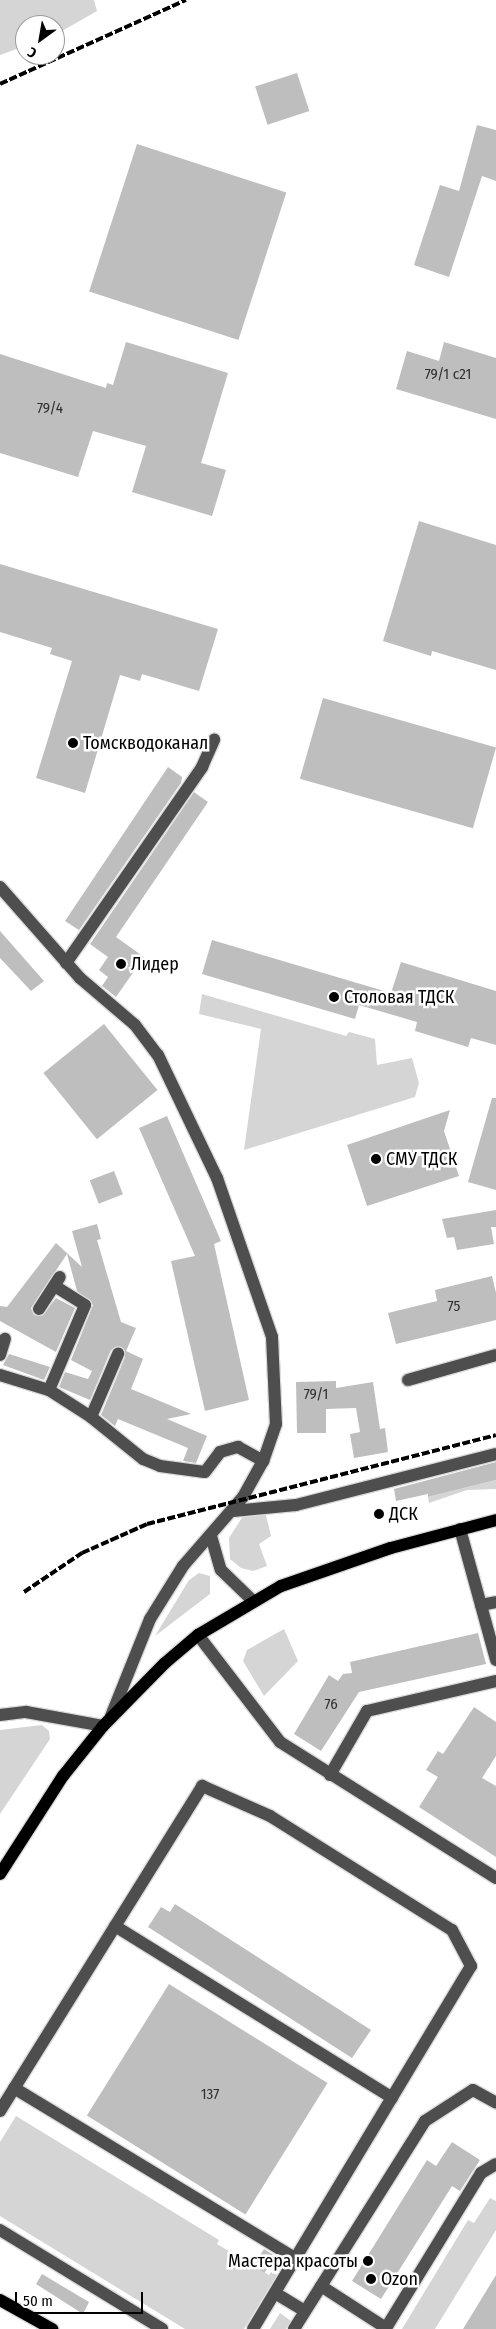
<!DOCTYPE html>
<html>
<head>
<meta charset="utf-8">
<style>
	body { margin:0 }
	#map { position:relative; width:496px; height:2329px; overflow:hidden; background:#fff; font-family:"Fira Sans Condensed",sans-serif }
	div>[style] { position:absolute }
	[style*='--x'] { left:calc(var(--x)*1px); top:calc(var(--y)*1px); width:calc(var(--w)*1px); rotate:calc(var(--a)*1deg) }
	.green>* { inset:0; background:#d5d5d5 }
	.building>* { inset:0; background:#bebebe; transform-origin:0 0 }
	.roads { filter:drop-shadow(1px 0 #dbdbdb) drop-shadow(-1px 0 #dbdbdb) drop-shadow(0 1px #dbdbdb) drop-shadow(0 -1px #dbdbdb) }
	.minor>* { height:12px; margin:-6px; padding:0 6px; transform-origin:6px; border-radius:6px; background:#4e4e4e }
	.major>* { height:12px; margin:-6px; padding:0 6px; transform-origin:6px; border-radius:6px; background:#000 }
	.rail>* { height:4px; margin-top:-2px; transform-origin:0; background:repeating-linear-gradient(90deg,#000 0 8px,transparent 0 10.5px) }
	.dots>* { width:14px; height:14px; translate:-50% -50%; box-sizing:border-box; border:2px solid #fff; border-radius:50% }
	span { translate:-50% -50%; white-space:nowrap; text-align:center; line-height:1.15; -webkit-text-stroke:5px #fff; paint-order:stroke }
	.number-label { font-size:15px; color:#303030 }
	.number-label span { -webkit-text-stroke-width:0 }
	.poi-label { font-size:18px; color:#000 }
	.left { translate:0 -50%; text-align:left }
	.right { translate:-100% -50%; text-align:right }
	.north { position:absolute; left:15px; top:15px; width:50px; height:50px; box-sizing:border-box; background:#fff; border:1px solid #999; border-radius:50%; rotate:212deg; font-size:14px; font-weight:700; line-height:20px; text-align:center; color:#000 }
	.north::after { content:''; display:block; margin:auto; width:18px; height:22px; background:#000; clip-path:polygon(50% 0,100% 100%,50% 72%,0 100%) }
	.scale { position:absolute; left:15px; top:2292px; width:128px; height:22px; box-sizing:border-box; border:2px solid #000; border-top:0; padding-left:6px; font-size:15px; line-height:18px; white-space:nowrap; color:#000; -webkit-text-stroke:4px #fff; paint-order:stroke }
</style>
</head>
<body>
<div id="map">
	<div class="green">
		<div style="clip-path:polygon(0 0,94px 0,97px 11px,55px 35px,55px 25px,25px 25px,25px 46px,0 55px)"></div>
		<div style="clip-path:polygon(202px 994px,346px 1036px,349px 1032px,375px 1039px,377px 1065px,412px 1058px,419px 1083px,415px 1097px,244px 1150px,261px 1029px,199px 1014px)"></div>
		<div style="clip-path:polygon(496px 1480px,496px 1489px,467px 1490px,429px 1503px,428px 1497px)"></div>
		<div style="clip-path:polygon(265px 1511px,271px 1536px,259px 1544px,267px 1566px,253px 1571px,241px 1568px,230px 1559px,229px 1538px,245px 1513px)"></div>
		<div style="clip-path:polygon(199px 1573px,210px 1576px,210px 1594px,155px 1636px,189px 1580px)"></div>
		<div style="clip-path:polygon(284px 1629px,298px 1661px,264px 1696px,243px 1661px,247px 1650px)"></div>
		<div style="clip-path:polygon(42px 1725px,49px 1731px,50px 1739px,0 1814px,0 1730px)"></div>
		<div style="clip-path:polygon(16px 2116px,219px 2240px,217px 2244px,269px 2275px,271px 2272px,277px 2275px,244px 2329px,185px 2329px,0 2216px,0 2142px)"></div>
		<div style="clip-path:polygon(490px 2198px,496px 2201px,496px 2230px,435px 2329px,402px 2329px,468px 2220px,474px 2223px)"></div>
		<div style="clip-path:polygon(280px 2313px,291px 2321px,286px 2329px,270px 2329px)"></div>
	</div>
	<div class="building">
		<div style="left:297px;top:73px;width:40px;height:44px;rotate:72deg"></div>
		<div style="clip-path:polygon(477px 125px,496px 130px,496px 181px,482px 176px,449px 277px,414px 265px,440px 185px,459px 191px)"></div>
		<div style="left:137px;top:144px;width:157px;height:155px;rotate:18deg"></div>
		<div style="clip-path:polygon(126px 342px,228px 373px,201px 463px,226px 470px,212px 516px,132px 492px,146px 446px,93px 431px,78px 477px,0 453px,0 354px,106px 388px,107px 383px,113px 385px)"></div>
		<div style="clip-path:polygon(444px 342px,496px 358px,496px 419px,396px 389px,407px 351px,439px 361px)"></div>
		<div style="clip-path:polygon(419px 521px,496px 545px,496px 670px,432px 651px,431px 656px,383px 641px)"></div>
		<div style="clip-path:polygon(0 564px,218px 629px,199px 691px,142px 674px,140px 681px,120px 675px,85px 793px,36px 778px,72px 661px,50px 654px,52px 648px,0 632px)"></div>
		<div style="left:323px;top:698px;width:180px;height:84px;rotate:16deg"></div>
		<div style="clip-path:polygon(168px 767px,182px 777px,181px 783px,79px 930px,65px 921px)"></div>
		<div style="clip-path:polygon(194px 792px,208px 802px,116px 937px,144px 957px,116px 997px,102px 986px,108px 977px,99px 970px,108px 957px,90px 944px)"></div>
		<div style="clip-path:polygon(0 931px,44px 981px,31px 991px,0 958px)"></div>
		<div style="clip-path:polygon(212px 940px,391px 993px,401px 962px,496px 991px,496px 1045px,471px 1038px,468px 1047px,415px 1031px,417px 1022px,359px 1005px,355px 1019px,202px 974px)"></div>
		<div style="left:104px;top:1024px;width:85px;height:78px;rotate:51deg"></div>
		<div style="clip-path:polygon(492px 1098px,496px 1098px,496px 1190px,468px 1182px)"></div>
		<div style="clip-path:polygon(450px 1110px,444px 1131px,459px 1176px,367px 1206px,347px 1145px)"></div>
		<div style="clip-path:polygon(167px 1116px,221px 1241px,214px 1244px,249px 1400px,205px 1411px,171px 1261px,195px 1256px,139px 1128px)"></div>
		<div style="left:114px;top:1171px;width:25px;height:26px;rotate:69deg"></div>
		<div style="clip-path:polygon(496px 1210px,496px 1227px,491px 1227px,494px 1244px,457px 1250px,454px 1237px,447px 1238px,442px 1219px)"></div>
		<div style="clip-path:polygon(97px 1224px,101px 1239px,97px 1240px,121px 1322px,136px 1328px,126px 1351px,143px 1359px,131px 1389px,191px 1414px,167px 1419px,207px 1436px,196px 1463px,183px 1461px,188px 1448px,118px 1419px,115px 1426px,101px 1415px,125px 1357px,122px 1347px,111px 1350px,90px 1400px,59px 1387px,65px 1372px,88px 1379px,92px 1371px,71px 1360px,93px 1305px,77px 1291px,67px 1254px,31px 1308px,34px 1315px,42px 1316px,56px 1298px,75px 1308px,56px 1352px,0 1321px,0 1306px,7px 1307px,56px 1243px,82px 1267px,72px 1231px)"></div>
		<div style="clip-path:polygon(492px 1276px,496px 1293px,496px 1320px,396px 1344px,388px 1313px,437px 1301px,435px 1290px)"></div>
		<div style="clip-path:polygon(9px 1354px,50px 1367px,44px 1380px,3px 1365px)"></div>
		<div style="clip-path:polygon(336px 1381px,336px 1388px,373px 1382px,380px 1429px,385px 1428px,388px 1452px,354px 1458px,350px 1434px,360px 1432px,356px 1408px,326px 1409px,326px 1433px,297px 1433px,296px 1382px)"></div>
		<div style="clip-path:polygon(496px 1462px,496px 1480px,428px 1497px,428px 1494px,396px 1501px,394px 1489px)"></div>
		<div style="clip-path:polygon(478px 1633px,486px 1664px,359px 1692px,321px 1751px,294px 1734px,329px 1675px,338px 1681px,343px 1674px,352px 1673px,350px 1662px)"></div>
		<div style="clip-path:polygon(474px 1707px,496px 1722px,496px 1756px,482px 1778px,496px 1786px,496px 1857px,419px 1807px,438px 1777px,426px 1770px,438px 1751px,443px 1754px)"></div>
		<div style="clip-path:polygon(175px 1904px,371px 2030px,352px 2058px,148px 1927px,161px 1907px,170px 1912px)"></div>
		<div style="left:169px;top:1984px;width:187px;height:155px;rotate:32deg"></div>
		<div style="clip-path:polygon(452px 2142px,480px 2160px,460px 2191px,452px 2186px,381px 2299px,352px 2281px,427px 2160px,436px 2166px)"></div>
		<div style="left:264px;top:2249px;width:13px;height:20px;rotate:32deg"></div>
		<div style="clip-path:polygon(42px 2274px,89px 2302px,83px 2314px,36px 2284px)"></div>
		<div style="clip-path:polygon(496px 2275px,496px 2329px,463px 2329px)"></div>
	</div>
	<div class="roads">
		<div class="minor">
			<div style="--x:0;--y:887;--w:121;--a:48.7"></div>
			<div style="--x:80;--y:978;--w:72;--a:40.5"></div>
			<div style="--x:135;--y:1025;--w:38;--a:53"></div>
			<div style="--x:158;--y:1055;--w:136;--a:64.4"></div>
			<div style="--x:217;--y:1178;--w:168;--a:70.9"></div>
			<div style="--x:272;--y:1337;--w:87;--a:87.4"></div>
			<div style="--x:276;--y:1424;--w:39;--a:109"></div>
			<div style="--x:263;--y:1461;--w:41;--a:119.1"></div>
			<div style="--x:243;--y:1497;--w:91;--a:131"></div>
			<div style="--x:183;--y:1566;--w:62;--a:121.9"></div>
			<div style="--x:150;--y:1619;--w:105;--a:111.9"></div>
			<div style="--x:66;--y:963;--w:239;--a:-55.2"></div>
			<div style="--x:202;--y:767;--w:30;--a:-66"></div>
			<div style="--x:39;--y:1309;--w:38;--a:-57"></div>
			<div style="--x:0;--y:1355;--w:17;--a:-73"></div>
			<div style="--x:0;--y:1375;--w:51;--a:17"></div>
			<div style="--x:49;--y:1390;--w:50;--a:32.7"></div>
			<div style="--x:91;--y:1417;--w:67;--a:38.9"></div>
			<div style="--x:143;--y:1459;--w:18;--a:22"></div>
			<div style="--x:160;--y:1466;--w:45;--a:7.6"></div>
			<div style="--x:205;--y:1472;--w:25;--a:-53"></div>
			<div style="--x:220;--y:1452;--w:19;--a:-16"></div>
			<div style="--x:238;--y:1447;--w:29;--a:29"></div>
			<div style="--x:408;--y:1380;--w:91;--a:-15.9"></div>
			<div style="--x:49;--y:1390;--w:92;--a:-67"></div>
			<div style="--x:85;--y:1305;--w:36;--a:-148"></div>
			<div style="--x:91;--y:1417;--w:69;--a:-66.8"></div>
			<div style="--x:233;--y:1511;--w:63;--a:-5.4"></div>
			<div style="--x:296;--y:1505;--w:206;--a:-14.3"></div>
			<div style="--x:460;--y:1529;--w:136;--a:74.6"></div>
			<div style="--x:211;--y:1536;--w:35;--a:74"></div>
			<div style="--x:221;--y:1570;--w:45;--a:44.1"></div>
			<div style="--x:481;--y:1605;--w:15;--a:-11"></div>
			<div style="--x:198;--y:1635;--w:135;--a:52.5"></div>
			<div style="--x:280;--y:1742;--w:255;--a:32.2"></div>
			<div style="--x:0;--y:1715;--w:26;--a:-7"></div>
			<div style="--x:26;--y:1712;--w:78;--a:10.3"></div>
			<div style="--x:330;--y:1775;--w:74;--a:-60"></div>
			<div style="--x:367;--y:1711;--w:132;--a:-13.1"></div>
			<div style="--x:115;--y:1926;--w:326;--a:31.8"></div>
			<div style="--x:14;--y:2088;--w:330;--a:31.2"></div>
			<div style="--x:0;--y:2111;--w:383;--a:-58.1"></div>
			<div style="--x:202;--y:1786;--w:74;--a:23.8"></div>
			<div style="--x:270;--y:1816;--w:215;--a:32.1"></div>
			<div style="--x:452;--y:1930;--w:41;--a:62.2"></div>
			<div style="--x:471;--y:1966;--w:423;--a:121"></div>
			<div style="--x:0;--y:2230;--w:190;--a:31.4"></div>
			<div style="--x:321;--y:2286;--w:77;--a:32.9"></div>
			<div style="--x:386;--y:2328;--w:182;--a:-58.5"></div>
			<div style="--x:481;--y:2173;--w:17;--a:-31"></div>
			<div style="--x:275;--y:2293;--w:35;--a:31"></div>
			<div style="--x:294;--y:2329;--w:246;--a:-57.8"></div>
			<div style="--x:425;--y:2121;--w:57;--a:-32.9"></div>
			<div style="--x:473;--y:2090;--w:26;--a:29"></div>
		</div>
		<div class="major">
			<div style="--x:0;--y:1874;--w:117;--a:-57.3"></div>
			<div style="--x:63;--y:1776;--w:64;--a:-51.3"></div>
			<div style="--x:103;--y:1726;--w:88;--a:-45.5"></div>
			<div style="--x:165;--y:1663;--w:43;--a:-40.3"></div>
			<div style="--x:198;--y:1635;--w:96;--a:-30.6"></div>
			<div style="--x:281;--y:1586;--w:116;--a:-19.1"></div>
			<div style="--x:391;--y:1548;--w:109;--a:-14.9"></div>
			<div style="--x:0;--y:2300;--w:60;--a:29.1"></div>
		</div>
	</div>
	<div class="rail">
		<div style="--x:0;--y:84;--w:204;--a:-24.3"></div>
		<div style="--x:24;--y:1592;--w:70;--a:-33.9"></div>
		<div style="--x:82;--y:1553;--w:71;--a:-24"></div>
		<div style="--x:147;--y:1524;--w:360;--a:-14.3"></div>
	</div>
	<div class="dots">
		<div style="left:73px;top:743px;background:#000"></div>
		<div style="left:121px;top:964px;background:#000"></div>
		<div style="left:334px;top:997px;background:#000"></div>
		<div style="left:376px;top:1159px;background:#000"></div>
		<div style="left:379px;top:1514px;background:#000"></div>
		<div style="left:368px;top:2261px;background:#000"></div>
		<div style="left:371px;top:2279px;background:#000"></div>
	</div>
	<div class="number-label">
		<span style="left:448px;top:375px">79/1 с21</span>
		<span style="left:50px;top:409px">79/4</span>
		<span style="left:454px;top:1307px">75</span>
		<span style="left:316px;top:1395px">79/1</span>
		<span style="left:331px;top:1705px">76</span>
		<span style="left:210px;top:2095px">137</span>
	</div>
	<div class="poi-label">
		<span class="left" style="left:83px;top:743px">Томскводоканал</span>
		<span class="left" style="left:131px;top:964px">Лидер</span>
		<span class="left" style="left:344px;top:997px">Столовая ТДСК</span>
		<span class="left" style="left:386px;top:1159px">СМУ ТДСК</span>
		<span class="left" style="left:389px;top:1514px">ДСК</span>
		<span class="right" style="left:358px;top:2261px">Мастера красоты</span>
		<span class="left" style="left:381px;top:2279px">Ozon</span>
	</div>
	<div class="north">С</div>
	<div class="scale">50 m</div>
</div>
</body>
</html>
